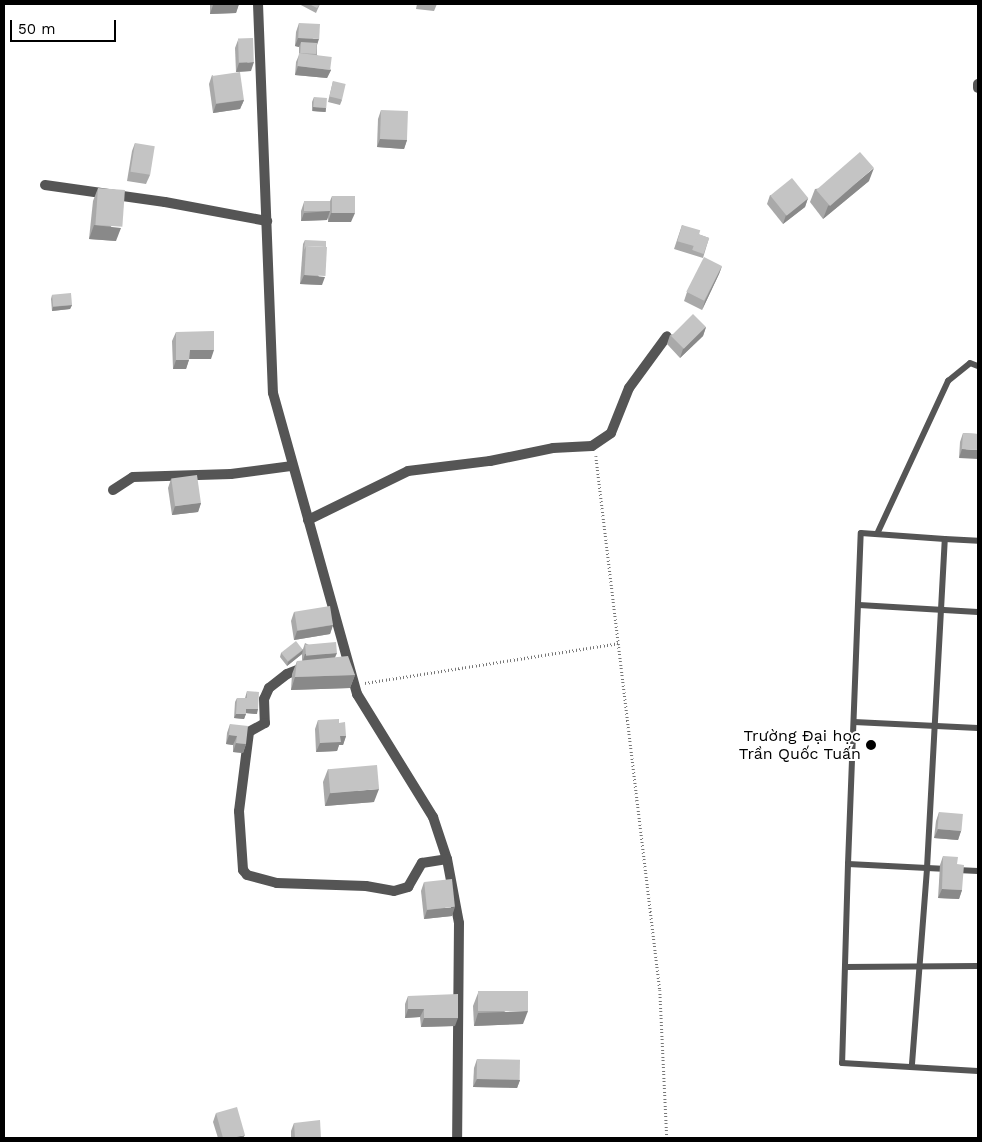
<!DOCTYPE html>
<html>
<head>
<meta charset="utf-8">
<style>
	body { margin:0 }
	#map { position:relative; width:982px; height:1142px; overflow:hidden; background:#fff; font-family:"Work Sans",sans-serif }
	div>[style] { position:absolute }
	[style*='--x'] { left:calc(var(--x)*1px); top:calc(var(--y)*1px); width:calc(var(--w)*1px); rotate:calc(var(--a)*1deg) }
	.path>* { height:2.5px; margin-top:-1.25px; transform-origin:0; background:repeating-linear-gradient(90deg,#777 0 1px,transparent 0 3.5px) }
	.service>* { height:6px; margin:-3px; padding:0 3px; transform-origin:3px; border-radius:3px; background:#555 }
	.minor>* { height:10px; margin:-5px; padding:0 5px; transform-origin:5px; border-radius:5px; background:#555 }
	.wall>* { inset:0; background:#a9a9a9 }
	.shaded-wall>* { inset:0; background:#898989; transform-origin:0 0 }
	.building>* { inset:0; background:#c4c4c4; transform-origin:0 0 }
	.dots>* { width:14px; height:14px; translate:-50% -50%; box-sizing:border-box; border:2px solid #fff; border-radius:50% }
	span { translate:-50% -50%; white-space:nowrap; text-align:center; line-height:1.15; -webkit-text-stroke:4px #fff; paint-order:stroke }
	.poi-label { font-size:16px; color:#000 }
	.right { translate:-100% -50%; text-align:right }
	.frame { position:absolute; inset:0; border:5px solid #000; pointer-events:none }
	.scale { position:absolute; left:10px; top:20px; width:106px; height:22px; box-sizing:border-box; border:2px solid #000; border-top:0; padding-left:6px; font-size:15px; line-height:18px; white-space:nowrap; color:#000; -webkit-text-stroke:4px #fff; paint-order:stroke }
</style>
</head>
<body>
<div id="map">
	<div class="path">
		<div style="--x:596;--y:456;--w:538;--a:83.17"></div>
		<div style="--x:660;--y:990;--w:148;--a:87.3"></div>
		<div style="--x:365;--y:683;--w:258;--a:-8.9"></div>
	</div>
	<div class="service">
		<div style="--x:877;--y:534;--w:169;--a:-65.1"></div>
		<div style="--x:948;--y:381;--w:28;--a:-39"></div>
		<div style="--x:970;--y:363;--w:9;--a:21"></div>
		<div style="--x:859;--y:605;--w:119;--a:3.4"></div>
		<div style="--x:854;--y:722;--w:124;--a:2.8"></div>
		<div style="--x:848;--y:864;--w:331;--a:-87.8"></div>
		<div style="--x:861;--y:533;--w:84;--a:4.1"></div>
		<div style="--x:947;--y:869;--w:99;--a:-177.1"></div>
		<div style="--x:848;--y:864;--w:199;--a:91.7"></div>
		<div style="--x:842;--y:1063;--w:136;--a:3.4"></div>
		<div style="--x:957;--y:870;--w:21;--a:3"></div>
		<div style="--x:845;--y:967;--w:133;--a:-0.4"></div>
		<div style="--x:912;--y:1064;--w:197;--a:-85.6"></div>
		<div style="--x:927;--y:868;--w:329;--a:-86.9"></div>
		<div style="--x:945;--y:539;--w:33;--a:3"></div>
	</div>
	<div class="minor">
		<div style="--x:258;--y:4;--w:389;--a:87.8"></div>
		<div style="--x:273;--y:393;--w:313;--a:74.4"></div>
		<div style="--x:357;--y:694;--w:145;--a:58.3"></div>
		<div style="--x:433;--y:817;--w:44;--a:71.6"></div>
		<div style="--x:447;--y:859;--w:65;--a:79.4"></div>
		<div style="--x:459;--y:923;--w:215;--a:90.5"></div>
		<div style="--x:978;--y:84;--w:4;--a:90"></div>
		<div style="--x:45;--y:185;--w:121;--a:8.1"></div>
		<div style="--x:165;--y:202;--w:104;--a:10.6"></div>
		<div style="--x:113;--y:490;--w:24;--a:-33"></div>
		<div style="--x:133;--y:477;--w:98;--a:-1.8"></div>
		<div style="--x:231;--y:474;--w:62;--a:-7.5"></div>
		<div style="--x:308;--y:520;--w:111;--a:-26.1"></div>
		<div style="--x:408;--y:471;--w:83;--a:-7"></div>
		<div style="--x:490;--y:461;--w:64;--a:-11.7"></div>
		<div style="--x:553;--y:448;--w:39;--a:-3"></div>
		<div style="--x:592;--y:446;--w:23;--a:-34"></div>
		<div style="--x:611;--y:433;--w:48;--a:-68.2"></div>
		<div style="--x:629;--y:388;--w:64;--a:-53.8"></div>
		<div style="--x:305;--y:667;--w:19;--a:159"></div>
		<div style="--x:287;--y:674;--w:23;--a:142"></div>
		<div style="--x:269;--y:688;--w:12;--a:114"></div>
		<div style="--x:264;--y:699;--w:24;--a:88"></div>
		<div style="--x:265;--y:723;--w:18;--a:151"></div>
		<div style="--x:249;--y:732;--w:80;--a:97.2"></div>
		<div style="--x:239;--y:811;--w:59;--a:86.1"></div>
		<div style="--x:243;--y:870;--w:6;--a:51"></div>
		<div style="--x:247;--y:875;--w:31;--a:15"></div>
		<div style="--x:277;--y:883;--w:89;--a:1.9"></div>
		<div style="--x:366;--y:886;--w:28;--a:10"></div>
		<div style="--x:394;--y:891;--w:15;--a:-16"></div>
		<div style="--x:408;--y:887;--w:28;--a:-60"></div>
		<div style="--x:422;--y:863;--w:25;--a:-9"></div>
	</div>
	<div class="wall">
		<div style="clip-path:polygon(210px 4px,239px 4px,236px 13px,210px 14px)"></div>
		<div style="clip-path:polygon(299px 4px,320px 4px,316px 13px)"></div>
		<div style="clip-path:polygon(417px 4px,437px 4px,434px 11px,416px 9px)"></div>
		<div style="clip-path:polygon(299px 23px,317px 43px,317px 55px,331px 70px,327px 78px,295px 75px,296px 62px,299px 55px,299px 47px,295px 46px,296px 32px)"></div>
		<div style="clip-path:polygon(238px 40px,251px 71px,236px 72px,235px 48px)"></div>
		<div style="clip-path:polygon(212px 75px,244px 100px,240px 109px,213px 113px,209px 84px)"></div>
		<div style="clip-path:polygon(333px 81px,342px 100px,340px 105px,328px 102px)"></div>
		<div style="clip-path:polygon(314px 97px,326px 108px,325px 112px,312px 111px,312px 102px)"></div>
		<div style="clip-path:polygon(381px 110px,407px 140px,404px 149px,377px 147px,378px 119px)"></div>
		<div style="clip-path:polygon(135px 143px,150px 175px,146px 184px,127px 181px,132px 151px)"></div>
		<div style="clip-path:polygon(869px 181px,823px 219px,810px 202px,815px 189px)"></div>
		<div style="clip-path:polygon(98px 188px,116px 241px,89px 239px,93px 201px)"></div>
		<div style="clip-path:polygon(770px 195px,808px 198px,805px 207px,783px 224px,767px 204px)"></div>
		<div style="clip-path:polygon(332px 196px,351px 222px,328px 222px,328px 217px,327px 220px,301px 221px,301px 211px,304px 202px,330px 201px)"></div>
		<div style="clip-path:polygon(682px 225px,698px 234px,709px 238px,703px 258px,674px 249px)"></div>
		<div style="clip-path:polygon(305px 240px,322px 285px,300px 284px,303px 244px)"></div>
		<div style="clip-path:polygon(722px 266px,719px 274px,702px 310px,684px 301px,687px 292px)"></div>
		<div style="clip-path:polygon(52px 295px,72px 305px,70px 309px,52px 311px,51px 299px)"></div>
		<div style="clip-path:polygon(706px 327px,703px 336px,680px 358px,667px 344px,670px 335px)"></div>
		<div style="clip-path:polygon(176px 332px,211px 359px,189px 359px,186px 369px,173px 369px,172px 341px)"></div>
		<div style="clip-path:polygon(963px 433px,978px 434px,959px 458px,960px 442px)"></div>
		<div style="clip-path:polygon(171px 479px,201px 503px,198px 512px,172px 515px,168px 488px)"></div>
		<div style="clip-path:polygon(294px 612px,333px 625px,330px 634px,294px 640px,291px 621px)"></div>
		<div style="clip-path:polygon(305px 643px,335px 658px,355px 675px,350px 688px,291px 690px,292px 674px,297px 661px,302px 661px,302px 654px,287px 666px,280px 657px,281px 653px,303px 649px)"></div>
		<div style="clip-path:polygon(247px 691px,257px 714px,246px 713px,244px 719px,234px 718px,235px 702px,237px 698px,245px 698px)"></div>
		<div style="clip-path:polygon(318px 720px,339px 723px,346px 736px,343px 745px,339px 745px,337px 751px,316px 752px,315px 729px)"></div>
		<div style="clip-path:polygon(230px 724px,246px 744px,243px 753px,233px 752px,233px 745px,226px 744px,227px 733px)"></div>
		<div style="clip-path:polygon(328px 769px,374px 802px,325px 806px,323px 782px)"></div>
		<div style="clip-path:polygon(939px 812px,961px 831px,958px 840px,934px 838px,936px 821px)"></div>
		<div style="clip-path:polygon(943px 856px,957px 864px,962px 890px,959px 899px,938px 898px,940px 865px)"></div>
		<div style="clip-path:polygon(424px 882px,452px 916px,424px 919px,421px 891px)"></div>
		<div style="clip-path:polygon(478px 993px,523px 1024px,474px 1026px,473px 1006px)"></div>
		<div style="clip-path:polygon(408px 996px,455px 1026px,421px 1027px,420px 1017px,405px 1018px,405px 1004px)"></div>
		<div style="clip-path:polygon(477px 1059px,520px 1080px,517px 1088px,473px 1087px,474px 1068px)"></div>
		<div style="clip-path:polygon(216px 1113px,243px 1138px,218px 1138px,213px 1122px)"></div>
		<div style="clip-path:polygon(294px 1123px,321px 1138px,291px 1138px,291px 1131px)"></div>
	</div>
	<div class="shaded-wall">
		<div style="clip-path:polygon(239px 4px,236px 13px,210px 14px,213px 5px)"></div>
		<div style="clip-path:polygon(298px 38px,319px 39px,316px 48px,301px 42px,299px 47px,295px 46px)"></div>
		<div style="clip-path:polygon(254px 62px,251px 71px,236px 72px,239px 63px)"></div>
		<div style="clip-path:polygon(298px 66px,331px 70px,327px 78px,295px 75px)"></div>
		<div style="clip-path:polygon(244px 100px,240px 109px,213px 113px,216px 104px)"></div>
		<div style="left:313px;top:107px;width:13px;height:4px;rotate:4deg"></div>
		<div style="clip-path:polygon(380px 139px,407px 140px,404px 149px,377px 147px)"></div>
		<div style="clip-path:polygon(874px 168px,869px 181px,823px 219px,828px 206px)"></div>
		<div style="clip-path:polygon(808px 198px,805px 207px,783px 224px,786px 215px)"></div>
		<div style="clip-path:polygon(330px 211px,327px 220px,301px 221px,304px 213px)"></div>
		<div style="clip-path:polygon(331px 213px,355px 213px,351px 222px,328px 222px)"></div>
		<div style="clip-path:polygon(94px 225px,121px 228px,116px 241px,89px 239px)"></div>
		<div style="clip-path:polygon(722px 266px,719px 274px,702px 310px,705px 301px)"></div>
		<div style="clip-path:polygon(304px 275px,325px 277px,322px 285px,300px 284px)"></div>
		<div style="clip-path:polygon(72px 305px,70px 309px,52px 311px,53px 307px)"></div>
		<div style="clip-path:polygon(706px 327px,703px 336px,680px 358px,683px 349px)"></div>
		<div style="clip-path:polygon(190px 350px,214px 350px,211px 359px,186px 359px)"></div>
		<div style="clip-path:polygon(176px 360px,189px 360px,186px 369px,173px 369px)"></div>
		<div style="clip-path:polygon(962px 449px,978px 450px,978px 459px,959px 458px)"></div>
		<div style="clip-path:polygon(201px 503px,198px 512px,172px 515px,175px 506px)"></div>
		<div style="clip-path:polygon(333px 625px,330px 634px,294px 640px,297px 631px)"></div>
		<div style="clip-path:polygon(303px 650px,302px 654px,287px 666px,288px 662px)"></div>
		<div style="clip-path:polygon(337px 653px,333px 662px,302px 663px,305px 654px)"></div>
		<div style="clip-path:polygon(355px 675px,350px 688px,291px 690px,295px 677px)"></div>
		<div style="clip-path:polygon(246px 709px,258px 709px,257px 714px,245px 713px)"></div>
		<div style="clip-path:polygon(236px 714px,246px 714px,244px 719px,234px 718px)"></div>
		<div style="clip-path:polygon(229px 735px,237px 736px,233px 745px,226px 744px)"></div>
		<div style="clip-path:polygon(340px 736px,346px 736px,343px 745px,339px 745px,337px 751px,316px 752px,320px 743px)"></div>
		<div style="clip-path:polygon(236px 743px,246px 744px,243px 753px,233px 752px)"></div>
		<div style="clip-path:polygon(379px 789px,374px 802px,325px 806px,330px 793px)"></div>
		<div style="clip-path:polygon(938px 829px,961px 831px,958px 840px,934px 838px)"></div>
		<div style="clip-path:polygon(942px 889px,962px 890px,959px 899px,938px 898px)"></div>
		<div style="clip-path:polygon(455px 907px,452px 916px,424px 919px,427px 910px)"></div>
		<div style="clip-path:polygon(408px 1009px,424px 1009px,420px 1017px,405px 1018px)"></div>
		<div style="clip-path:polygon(528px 1011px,523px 1024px,474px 1026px,478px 1013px)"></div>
		<div style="clip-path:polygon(424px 1018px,458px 1018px,455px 1026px,421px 1027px)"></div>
		<div style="clip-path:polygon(477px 1079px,520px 1080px,517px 1088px,473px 1087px)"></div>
		<div style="clip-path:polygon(245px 1135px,243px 1138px,232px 1138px)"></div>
	</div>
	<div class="building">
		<div style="clip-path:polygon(213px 4px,239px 4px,213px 5px)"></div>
		<div style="clip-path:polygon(309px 4px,320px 4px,317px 8px)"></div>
		<div style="left:299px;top:23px;width:21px;height:15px;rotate:3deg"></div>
		<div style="left:253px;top:38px;width:24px;height:15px;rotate:88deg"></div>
		<div style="left:301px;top:42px;width:16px;height:11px;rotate:4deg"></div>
		<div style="left:299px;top:53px;width:33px;height:13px;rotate:7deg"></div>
		<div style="left:240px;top:72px;width:28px;height:28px;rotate:82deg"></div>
		<div style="left:333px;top:81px;width:13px;height:16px;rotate:13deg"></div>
		<div style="left:314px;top:97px;width:13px;height:10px;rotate:4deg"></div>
		<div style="left:381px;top:110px;width:27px;height:29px;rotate:2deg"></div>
		<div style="left:135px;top:143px;width:20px;height:29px;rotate:9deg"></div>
		<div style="left:860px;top:152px;width:21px;height:58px;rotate:49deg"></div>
		<div style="left:792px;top:178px;width:26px;height:28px;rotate:51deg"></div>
		<div style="left:98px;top:188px;width:27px;height:37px;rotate:4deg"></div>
		<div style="left:332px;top:196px;width:23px;height:17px"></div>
		<div style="left:330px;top:201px;width:10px;height:26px;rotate:90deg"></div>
		<div style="left:682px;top:225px;width:19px;height:17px;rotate:16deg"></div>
		<div style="left:698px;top:234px;width:12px;height:17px;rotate:20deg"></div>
		<div style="clip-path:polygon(305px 240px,326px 241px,326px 247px,306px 246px,304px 250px)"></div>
		<div style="left:306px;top:246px;width:21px;height:29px;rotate:3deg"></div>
		<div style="left:704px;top:257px;width:20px;height:39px;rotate:27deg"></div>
		<div style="left:71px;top:293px;width:12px;height:19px;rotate:85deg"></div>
		<div style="left:693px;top:314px;width:18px;height:31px;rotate:45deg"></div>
		<div style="clip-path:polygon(214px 331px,214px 350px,190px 350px,189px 360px,176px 360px,176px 332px)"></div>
		<div style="left:963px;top:433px;width:15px;height:16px;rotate:4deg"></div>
		<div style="left:197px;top:475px;width:28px;height:26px;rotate:82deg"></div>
		<div style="left:330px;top:606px;width:19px;height:36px;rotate:81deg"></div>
		<div style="left:296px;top:641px;width:11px;height:19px;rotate:52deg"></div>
		<div style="left:336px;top:642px;width:11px;height:31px;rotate:85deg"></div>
		<div style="clip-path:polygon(348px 656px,355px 675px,295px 677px,297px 661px)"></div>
		<div style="clip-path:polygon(247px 691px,259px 692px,258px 709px,246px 709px,246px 714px,236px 714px,237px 698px,247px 698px)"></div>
		<div style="clip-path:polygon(339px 719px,339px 723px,345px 722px,346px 736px,340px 736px,341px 742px,320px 743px,318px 720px)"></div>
		<div style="clip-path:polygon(230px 724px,248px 726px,246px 744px,236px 743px,237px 736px,229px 735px)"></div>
		<div style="left:377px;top:765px;width:24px;height:49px;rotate:85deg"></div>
		<div style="left:939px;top:812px;width:24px;height:17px;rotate:5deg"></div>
		<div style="clip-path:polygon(943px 856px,958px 857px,957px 864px,964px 865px,962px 890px,942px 889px)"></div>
		<div style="left:452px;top:879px;width:28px;height:28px;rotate:84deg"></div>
		<div style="left:528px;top:991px;width:20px;height:50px;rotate:90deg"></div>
		<div style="clip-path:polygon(458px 994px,458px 1018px,424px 1018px,424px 1009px,408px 1009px,408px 996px)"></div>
		<div style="left:477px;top:1059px;width:43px;height:20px;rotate:1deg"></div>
		<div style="clip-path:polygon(237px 1107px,245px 1135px,232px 1138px,223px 1138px,216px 1113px)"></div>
		<div style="clip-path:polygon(320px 1120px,321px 1138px,295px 1138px,294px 1123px)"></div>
	</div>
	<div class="dots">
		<div style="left:871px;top:745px;background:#000"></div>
	</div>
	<div class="poi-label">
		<span class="right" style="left:861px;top:745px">Trường Đại học<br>Trần Quốc Tuấn</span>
	</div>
	<div class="frame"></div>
	<div class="scale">50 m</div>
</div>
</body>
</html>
